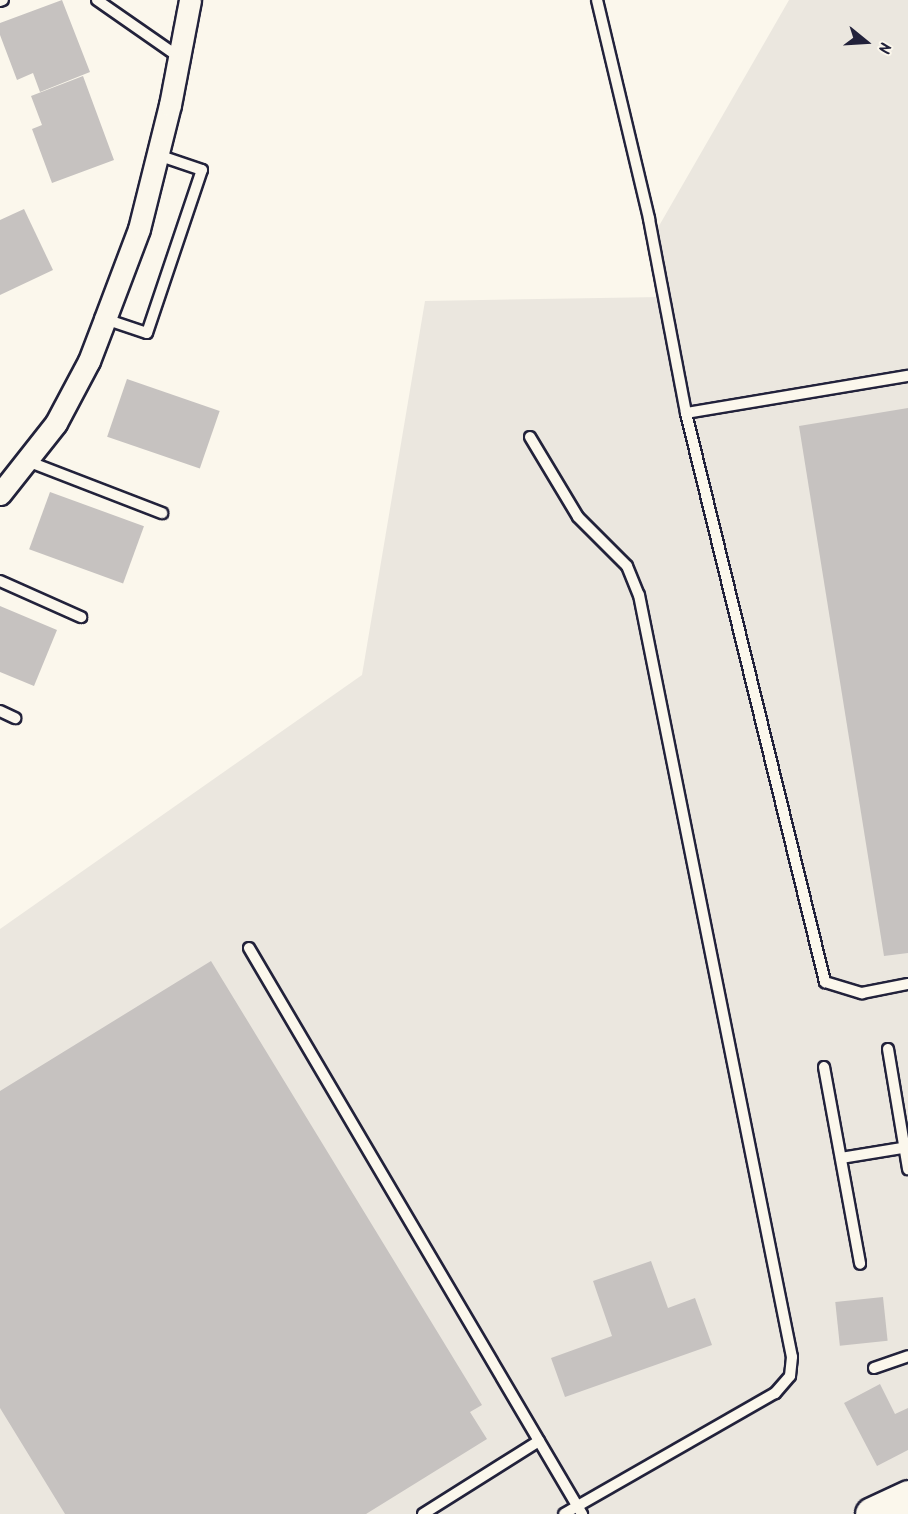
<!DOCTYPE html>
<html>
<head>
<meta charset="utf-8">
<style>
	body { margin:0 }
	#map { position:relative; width:908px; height:1514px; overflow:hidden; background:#fbf7ec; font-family:Kalam,sans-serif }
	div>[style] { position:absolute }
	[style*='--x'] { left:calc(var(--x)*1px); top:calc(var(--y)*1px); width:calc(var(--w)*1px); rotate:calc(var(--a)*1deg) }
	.built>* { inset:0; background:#ebe7df }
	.building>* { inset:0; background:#c6c2c0; transform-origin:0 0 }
	.roads { filter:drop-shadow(2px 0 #22223b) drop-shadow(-2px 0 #22223b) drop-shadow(0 2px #22223b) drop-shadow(0 -2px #22223b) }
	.service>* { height:10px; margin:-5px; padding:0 5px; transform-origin:5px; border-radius:5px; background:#fbf7ec }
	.minor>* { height:21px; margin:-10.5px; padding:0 10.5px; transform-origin:10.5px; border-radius:10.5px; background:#fbf7ec }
	.primary>* { height:33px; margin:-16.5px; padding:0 16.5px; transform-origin:16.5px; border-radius:16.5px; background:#fbf7ec }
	span { translate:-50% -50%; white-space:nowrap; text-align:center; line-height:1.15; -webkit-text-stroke:4.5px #fbf7ec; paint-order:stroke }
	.north { position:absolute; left:836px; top:12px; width:60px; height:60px; -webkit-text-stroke:4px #fbf7ec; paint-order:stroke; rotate:108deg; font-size:16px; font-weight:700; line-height:24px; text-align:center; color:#22223b }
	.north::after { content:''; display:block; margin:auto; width:21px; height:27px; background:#22223b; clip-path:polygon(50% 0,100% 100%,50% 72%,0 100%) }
</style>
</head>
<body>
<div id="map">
	<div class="built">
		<div style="clip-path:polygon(789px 0,908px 0,908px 1514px,0 1514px,0 929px,362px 675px,425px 301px,661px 297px,652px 238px)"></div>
	</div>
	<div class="building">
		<div style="clip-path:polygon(62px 0,90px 72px,40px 92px,33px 73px,17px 80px,0 35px,0 23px)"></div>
		<div style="clip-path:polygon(83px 76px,114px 160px,52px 183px,32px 129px,42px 125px,31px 96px)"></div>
		<div style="clip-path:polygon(24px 209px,53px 270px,0 295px,0 220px)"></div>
		<div style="left:127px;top:379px;width:98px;height:61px;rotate:19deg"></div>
		<div style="clip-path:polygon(908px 408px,908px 953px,884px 956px,799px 426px)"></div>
		<div style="left:50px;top:492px;width:100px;height:61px;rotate:20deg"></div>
		<div style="clip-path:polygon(0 606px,57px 630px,34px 686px,0 672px)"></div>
		<div style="clip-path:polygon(211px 961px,482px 1405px,470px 1412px,487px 1439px,366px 1514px,65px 1514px,0 1408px,0 1091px)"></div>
		<div style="clip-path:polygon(651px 1261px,668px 1308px,695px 1298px,712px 1345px,565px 1397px,551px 1358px,612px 1336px,593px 1281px)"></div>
		<div style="left:883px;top:1297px;width:44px;height:48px;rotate:84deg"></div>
		<div style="clip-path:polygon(880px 1384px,895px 1414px,908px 1408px,908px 1450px,877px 1466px,844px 1403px)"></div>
	</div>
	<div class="roads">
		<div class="service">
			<div style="--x:97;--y:0;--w:100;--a:34.8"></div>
			<div style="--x:597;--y:0;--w:225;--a:76.6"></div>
			<div style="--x:649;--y:219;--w:197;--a:79.2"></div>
			<div style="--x:686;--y:413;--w:586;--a:76.27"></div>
			<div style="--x:825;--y:982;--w:39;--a:17"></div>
			<div style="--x:862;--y:993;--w:47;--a:-11.1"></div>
			<div style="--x:0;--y:1;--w:3;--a:-18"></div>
			<div style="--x:105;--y:319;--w:44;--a:18.4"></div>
			<div style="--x:147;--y:333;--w:172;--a:-71.4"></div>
			<div style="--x:202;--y:170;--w:46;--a:-161.2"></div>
			<div style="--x:686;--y:413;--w:225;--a:-9.5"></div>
			<div style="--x:530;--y:437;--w:93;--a:59"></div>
			<div style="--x:578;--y:517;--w:69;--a:45"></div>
			<div style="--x:627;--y:566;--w:31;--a:68"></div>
			<div style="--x:639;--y:595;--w:777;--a:78.65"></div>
			<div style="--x:792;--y:1357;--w:19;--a:96"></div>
			<div style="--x:790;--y:1376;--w:23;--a:131"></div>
			<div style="--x:775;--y:1393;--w:243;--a:150.2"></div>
			<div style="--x:27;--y:461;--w:145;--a:21.1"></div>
			<div style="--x:0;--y:581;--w:89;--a:24"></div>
			<div style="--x:0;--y:711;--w:17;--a:25"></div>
			<div style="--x:249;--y:948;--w:657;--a:59.53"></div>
			<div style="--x:888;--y:1049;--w:122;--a:80.5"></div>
			<div style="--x:824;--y:1067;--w:200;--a:79.6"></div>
			<div style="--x:841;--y:1158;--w:68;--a:-9.3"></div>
			<div style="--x:874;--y:1368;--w:36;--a:-19"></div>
			<div style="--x:423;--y:1514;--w:137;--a:-32.2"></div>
		</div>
		<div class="minor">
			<div style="--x:0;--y:494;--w:90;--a:-51.7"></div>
			<div style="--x:56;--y:423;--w:70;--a:-62"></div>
			<div style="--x:89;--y:361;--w:45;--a:-69.1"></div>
			<div style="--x:105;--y:319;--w:96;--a:-69.3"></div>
			<div style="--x:139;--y:229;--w:128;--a:-76"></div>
			<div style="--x:170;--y:105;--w:107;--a:-79.2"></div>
		</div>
		<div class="primary">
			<div style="--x:872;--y:1514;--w:40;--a:-25"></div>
		</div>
	</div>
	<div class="north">N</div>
</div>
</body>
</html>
